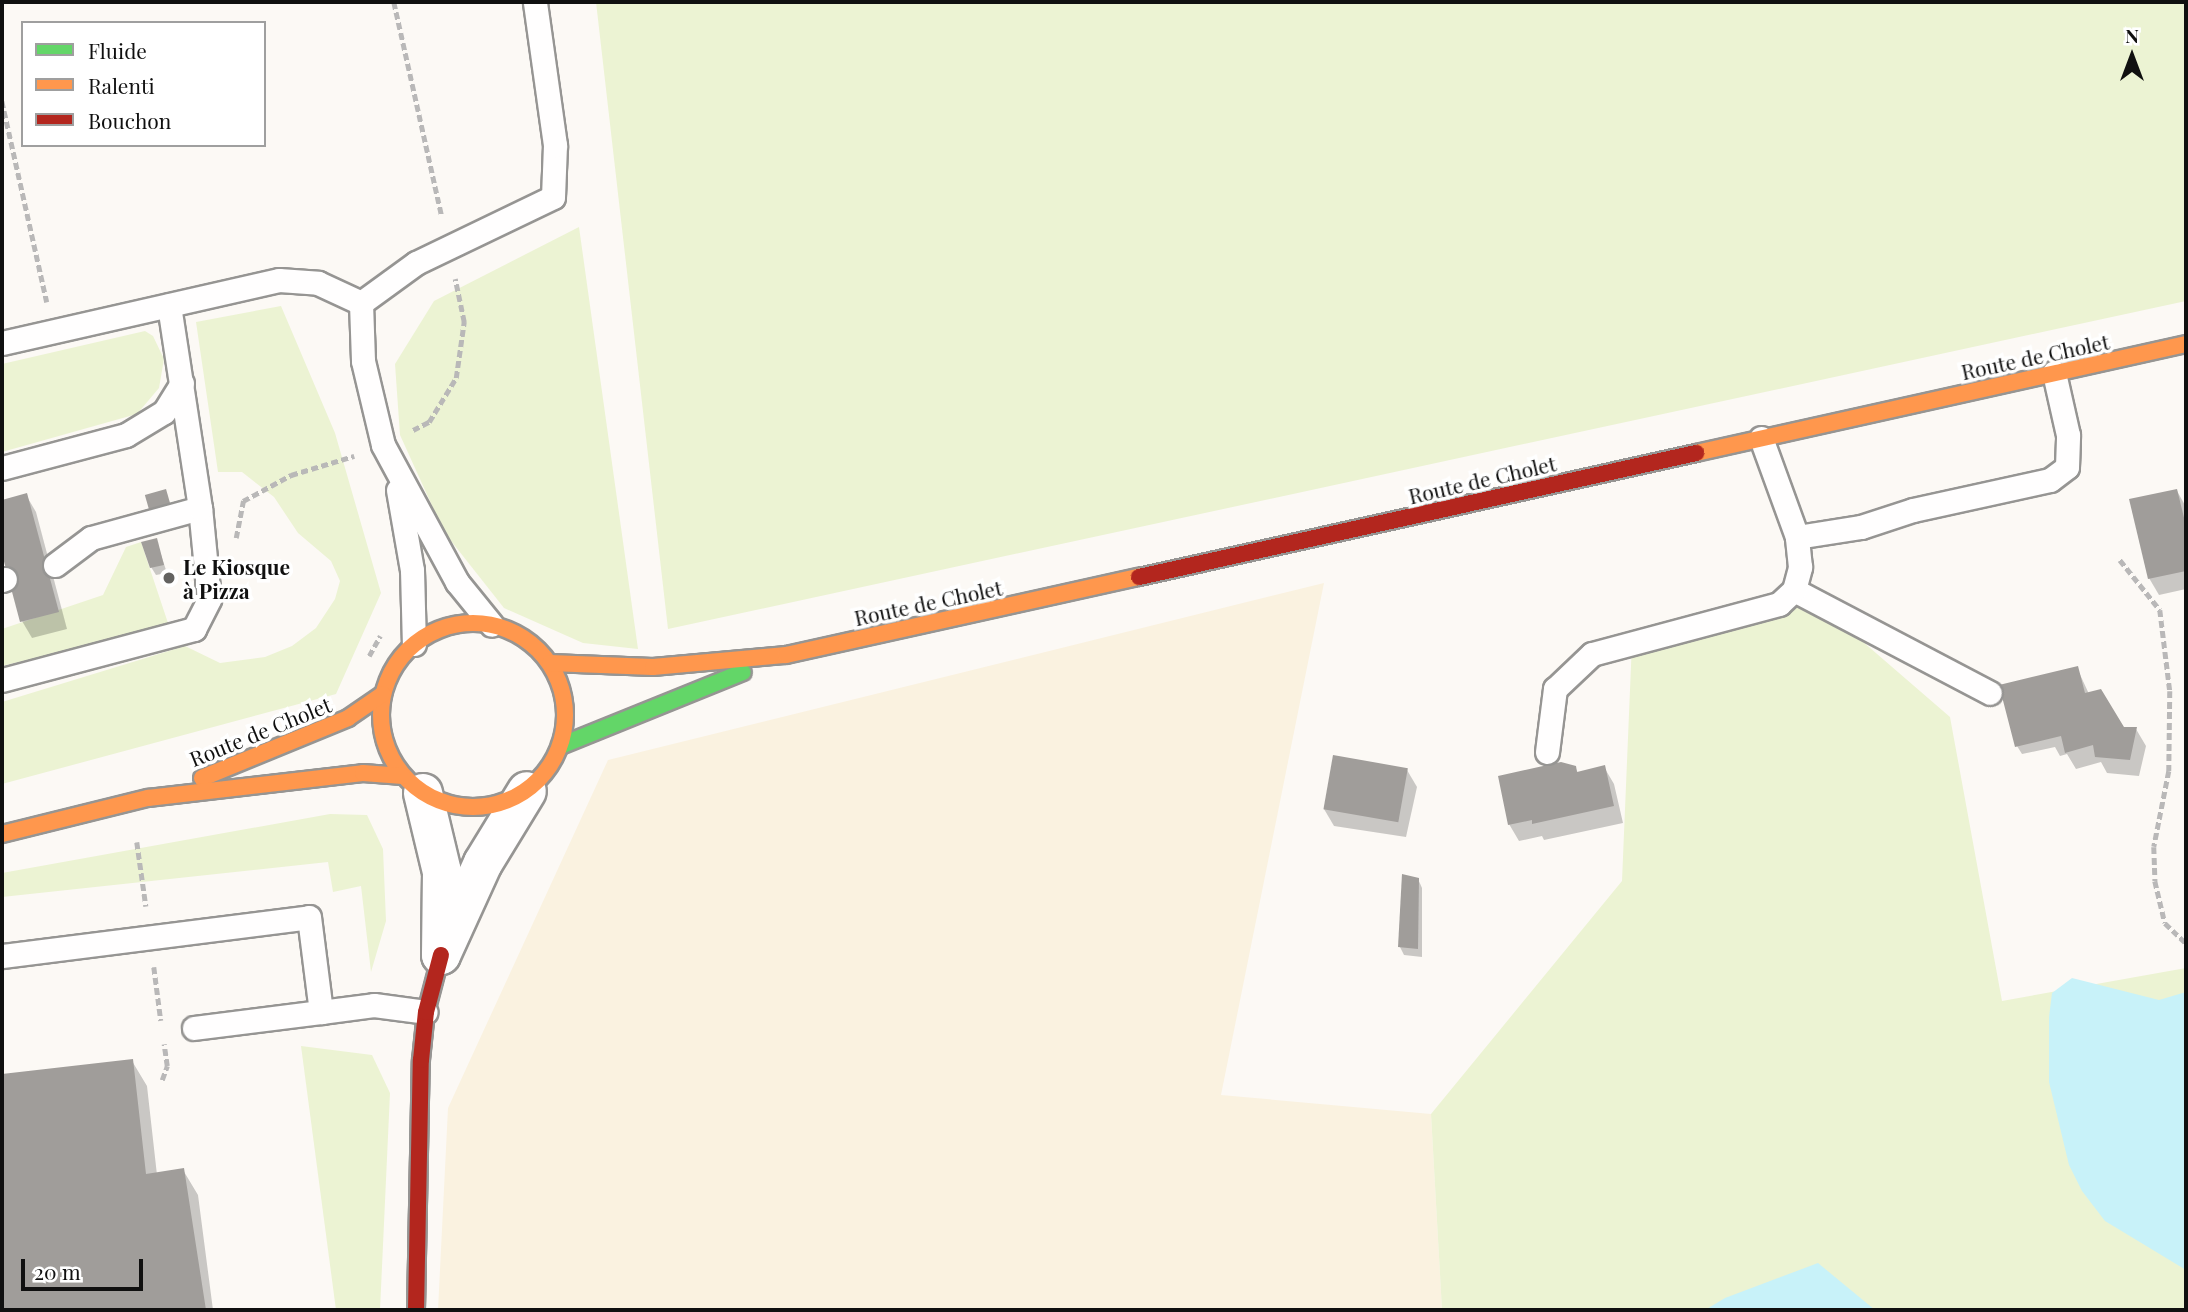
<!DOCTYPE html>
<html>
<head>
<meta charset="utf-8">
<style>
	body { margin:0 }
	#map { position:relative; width:2188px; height:1312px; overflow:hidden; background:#fcf9f5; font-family:"Playfair Display",serif }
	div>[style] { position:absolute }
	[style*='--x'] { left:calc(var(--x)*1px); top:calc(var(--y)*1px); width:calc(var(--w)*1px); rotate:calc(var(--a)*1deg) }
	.farmland>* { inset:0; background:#faf2e0 }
	.green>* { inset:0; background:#ecf3d3 }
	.water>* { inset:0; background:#c8f2f9 }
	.shadow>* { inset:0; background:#0003 }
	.building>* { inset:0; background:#a09d9a; transform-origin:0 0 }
	.path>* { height:4.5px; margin-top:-2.25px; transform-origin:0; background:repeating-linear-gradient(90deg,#b9b8b8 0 7px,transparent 0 10.5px) }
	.roads { filter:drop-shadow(2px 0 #969593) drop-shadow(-2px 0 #969593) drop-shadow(0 2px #969593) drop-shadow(0 -2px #969593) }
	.lane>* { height:23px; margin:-11.5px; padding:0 11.5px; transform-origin:11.5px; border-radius:11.5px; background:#fffefe }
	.street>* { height:38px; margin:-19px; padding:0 19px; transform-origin:19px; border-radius:19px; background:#fffefe }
	.fast>* { height:16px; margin:-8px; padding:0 8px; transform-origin:8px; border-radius:8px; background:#63d668 }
	.slow>* { height:16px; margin:-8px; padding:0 8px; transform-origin:8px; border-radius:8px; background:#ff974d }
	.slow>.ring { margin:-8px; padding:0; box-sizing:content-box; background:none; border:16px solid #ff974d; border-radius:50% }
	.jam>* { height:16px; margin:-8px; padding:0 8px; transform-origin:8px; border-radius:8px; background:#b3261e }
	.dots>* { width:19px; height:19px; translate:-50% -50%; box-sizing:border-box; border:4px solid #fff; border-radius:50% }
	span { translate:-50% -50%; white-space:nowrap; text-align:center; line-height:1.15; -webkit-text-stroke:7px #fff; paint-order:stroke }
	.street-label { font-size:21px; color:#101010 }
	.poi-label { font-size:21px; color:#101010; font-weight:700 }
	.left { translate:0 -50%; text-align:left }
	.frame { position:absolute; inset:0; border:4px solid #101010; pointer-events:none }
	.legend { position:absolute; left:21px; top:21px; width:245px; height:126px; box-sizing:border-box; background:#fff; border:2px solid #9f9f9f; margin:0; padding:9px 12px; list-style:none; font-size:21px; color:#101010 }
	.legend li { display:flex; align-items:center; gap:14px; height:35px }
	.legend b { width:35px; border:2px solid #9f9f9f }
	.north { position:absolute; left:2097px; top:21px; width:70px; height:70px; -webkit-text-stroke:5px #fff; paint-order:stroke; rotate:0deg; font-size:19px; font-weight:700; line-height:28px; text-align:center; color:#101010 }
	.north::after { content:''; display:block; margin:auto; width:24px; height:32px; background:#101010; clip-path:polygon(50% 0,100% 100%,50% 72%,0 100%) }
	.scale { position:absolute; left:21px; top:1259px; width:122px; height:32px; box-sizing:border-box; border:4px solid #101010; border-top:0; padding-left:9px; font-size:21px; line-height:24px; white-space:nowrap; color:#101010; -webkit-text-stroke:5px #fff; paint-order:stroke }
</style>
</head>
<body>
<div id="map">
	<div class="farmland">
		<div style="clip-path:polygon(1324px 583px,1221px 1095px,1431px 1114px,1442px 1310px,438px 1310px,448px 1108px,608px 760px)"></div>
	</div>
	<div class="green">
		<div style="clip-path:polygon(596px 2px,2186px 2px,2186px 301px,668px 629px)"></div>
		<div style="clip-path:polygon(579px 227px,638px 649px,583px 643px,504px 608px,444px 532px,400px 435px,395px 364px,434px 301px)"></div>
		<div style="clip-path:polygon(281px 306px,335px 433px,381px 593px,336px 694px,2px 784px,2px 702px,185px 646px,220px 663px,265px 657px,292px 646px,316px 628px,335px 599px,340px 581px,331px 561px,298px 533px,274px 497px,242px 472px,218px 472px,196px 322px)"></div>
		<div style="clip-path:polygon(145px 331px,153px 336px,164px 359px,159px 388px,137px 414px,2px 452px,2px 364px)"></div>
		<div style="clip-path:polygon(141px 542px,169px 626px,2px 666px,2px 629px,103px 595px,126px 547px)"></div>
		<div style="clip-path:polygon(1818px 603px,1950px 717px,2002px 1001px,2186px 968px,2186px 1310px,1442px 1310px,1431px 1114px,1622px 881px,1632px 642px)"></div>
		<div style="clip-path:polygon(330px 814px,367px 815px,383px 849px,386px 921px,371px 972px,361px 886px,333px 892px,328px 862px,2px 897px,2px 873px)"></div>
		<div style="clip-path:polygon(301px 1046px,372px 1055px,390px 1093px,380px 1310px,336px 1310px)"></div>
	</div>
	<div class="water">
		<div style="clip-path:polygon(2072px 978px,2159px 1000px,2186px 992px,2186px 1270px,2105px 1221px,2082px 1191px,2069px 1165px,2049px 1082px,2049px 1017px,2052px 993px)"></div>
		<div style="clip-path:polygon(1818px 1263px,1875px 1310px,1705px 1310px,1725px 1298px)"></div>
	</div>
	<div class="shadow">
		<div style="clip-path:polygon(2177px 491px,2186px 507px,2186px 589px,2159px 595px,2149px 578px)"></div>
		<div style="clip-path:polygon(26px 495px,36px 512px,67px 629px,32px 638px,22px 621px,2px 545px,2px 501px)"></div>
		<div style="clip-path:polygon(156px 540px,167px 573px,156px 575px,151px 567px)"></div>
		<div style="clip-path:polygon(2077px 668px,2089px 694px,2123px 728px,2136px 729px,2146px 746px,2139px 776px,2107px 773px,2101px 762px,2076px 769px,2067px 754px,2060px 756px,2055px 747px,2022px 754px,2017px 746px)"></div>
		<div style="clip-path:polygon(1575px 767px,1578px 773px,1604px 767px,1614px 784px,1623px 823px,1544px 840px,1542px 836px,1519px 841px,1509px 824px)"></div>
		<div style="clip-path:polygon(1407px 770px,1417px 787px,1406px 837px,1334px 826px,1324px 809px)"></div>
		<div style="clip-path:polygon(1418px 879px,1422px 888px,1422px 957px,1404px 955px,1400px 947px)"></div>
		<div style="clip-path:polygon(132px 1061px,147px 1086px,157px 1175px,183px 1170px,198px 1195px,213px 1310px,2px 1310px,2px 1076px)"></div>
	</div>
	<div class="building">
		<div style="left:166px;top:489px;width:19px;height:22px;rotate:74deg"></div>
		<div style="clip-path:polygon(2177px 489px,2186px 526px,2186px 571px,2148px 579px,2129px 499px)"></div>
		<div style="clip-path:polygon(27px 493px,59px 612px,20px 622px,2px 554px,2px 500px)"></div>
		<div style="clip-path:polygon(157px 538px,164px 565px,150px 568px,141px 542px)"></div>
		<div style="clip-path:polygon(2078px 666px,2085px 693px,2101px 689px,2124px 727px,2137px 727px,2130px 760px,2095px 757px,2093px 745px,2065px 753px,2061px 736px,2015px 747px,1999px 685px)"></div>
		<div style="left:1333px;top:755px;width:76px;height:55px;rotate:10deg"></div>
		<div style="clip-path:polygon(1561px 762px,1576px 766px,1577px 772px,1605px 765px,1614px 806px,1532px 824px,1532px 820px,1508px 825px,1498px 776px)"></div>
		<div style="clip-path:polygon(1402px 874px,1419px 878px,1418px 949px,1398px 947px)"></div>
		<div style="clip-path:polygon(133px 1059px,146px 1174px,184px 1168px,206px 1310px,2px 1310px,2px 1074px)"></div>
	</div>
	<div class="path">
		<div style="--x:394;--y:2;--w:219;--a:77.4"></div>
		<div style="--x:2;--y:101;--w:206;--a:77.4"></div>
		<div style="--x:413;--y:430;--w:18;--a:-27"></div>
		<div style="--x:429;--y:422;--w:52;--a:-58.5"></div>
		<div style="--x:456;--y:378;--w:57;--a:-81.9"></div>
		<div style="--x:464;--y:322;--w:44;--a:-101.8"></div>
		<div style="--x:236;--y:538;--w:38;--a:-79"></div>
		<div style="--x:243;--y:501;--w:55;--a:-28.4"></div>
		<div style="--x:291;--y:475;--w:66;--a:-16.8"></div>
		<div style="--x:2120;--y:560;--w:64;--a:51.3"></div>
		<div style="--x:2160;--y:610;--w:82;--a:83"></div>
		<div style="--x:2170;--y:691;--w:80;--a:90.7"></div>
		<div style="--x:2169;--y:771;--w:77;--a:101.2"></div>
		<div style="--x:2154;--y:847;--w:34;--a:88"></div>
		<div style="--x:2155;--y:881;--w:43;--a:76.6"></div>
		<div style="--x:2165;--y:923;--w:29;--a:44"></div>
		<div style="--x:369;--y:656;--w:23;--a:-61"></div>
		<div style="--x:137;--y:842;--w:65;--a:82"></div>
		<div style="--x:154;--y:967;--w:54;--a:82.6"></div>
		<div style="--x:162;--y:1080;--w:15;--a:-70"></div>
		<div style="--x:167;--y:1066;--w:22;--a:-98"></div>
	</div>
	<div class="roads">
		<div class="lane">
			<div style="--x:361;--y:303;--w:68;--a:-36"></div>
			<div style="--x:416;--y:263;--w:152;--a:-25.7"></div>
			<div style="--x:553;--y:197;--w:52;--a:-87.8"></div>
			<div style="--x:555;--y:145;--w:144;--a:-98"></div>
			<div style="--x:361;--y:303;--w:58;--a:88"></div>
			<div style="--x:363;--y:361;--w:86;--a:76.6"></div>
			<div style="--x:383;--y:445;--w:156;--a:61.6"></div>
			<div style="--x:457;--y:582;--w:55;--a:50.9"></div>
			<div style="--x:2;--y:343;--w:284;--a:-12.8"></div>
			<div style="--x:279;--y:280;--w:39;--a:4"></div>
			<div style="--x:318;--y:283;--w:47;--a:24.9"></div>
			<div style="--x:1761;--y:438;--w:105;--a:70"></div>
			<div style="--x:1797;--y:537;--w:65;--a:-8.9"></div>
			<div style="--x:1861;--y:527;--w:55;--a:-18.1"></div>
			<div style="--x:1913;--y:510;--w:140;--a:-12.4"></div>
			<div style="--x:2050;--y:480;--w:21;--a:-37"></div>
			<div style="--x:2067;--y:467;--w:32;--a:-88"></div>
			<div style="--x:2068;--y:435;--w:64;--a:-102.7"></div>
			<div style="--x:2;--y:468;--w:128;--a:-14.9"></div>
			<div style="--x:126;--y:435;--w:44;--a:-31.2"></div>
			<div style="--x:164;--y:412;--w:34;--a:-58"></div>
			<div style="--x:398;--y:490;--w:81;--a:80.1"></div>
			<div style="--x:412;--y:570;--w:74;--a:88.5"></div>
			<div style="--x:55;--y:565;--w:45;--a:-36.9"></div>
			<div style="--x:91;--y:538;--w:113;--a:-15.4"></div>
			<div style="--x:2;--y:580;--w:3;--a:-18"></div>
			<div style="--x:1794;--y:590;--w:221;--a:27.7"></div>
			<div style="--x:2;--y:680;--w:199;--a:-14.9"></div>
			<div style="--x:194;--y:629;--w:34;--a:-63"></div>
			<div style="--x:209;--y:599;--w:91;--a:-95.6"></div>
			<div style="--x:200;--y:508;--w:205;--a:-98.7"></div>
			<div style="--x:1547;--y:752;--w:64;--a:-82.8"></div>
			<div style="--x:1555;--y:689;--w:51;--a:-43.4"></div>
			<div style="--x:1592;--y:654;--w:194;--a:-15"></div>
			<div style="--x:1779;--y:604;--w:21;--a:-43"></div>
			<div style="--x:1794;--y:590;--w:24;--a:-75"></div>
			<div style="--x:1800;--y:567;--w:30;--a:-96"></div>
			<div style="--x:2;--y:956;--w:309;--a:-7.2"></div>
			<div style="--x:309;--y:917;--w:96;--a:82.8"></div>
			<div style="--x:321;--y:1012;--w:53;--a:-7.5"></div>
			<div style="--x:374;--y:1005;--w:52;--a:7.7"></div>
			<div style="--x:194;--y:1028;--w:128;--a:-7.2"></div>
		</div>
		<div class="street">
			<div style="--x:423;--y:793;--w:81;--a:76.5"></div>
			<div style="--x:442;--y:872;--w:83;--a:90.7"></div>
			<div style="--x:441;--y:955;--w:101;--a:-65.5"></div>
			<div style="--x:483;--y:863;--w:84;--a:-58.6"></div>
		</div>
		<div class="fast">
			<div style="--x:560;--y:746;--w:197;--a:-22"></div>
		</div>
		<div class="slow">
			<div style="--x:1696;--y:453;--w:502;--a:-12.54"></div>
			<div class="ring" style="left:381px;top:623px;width:168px;height:168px"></div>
			<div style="--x:550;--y:663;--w:103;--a:2.2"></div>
			<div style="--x:653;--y:667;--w:134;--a:-5.2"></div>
			<div style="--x:786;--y:655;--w:362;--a:-12.5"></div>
			<div style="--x:202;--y:778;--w:158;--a:-22.3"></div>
			<div style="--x:348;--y:718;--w:42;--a:-34.4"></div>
			<div style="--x:2;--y:834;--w:150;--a:-13.9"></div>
			<div style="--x:148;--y:798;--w:216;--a:-6.6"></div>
			<div style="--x:363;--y:773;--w:40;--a:4.3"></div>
		</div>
		<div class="jam">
			<div style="--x:1139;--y:577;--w:571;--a:-12.55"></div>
			<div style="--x:416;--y:1310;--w:250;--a:-88.9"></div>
			<div style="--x:421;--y:1060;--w:48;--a:-84.1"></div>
			<div style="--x:426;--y:1012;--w:59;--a:-75.3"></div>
		</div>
	</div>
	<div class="dots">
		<div style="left:169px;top:578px;background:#636260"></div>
	</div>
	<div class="street-label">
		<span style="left:2035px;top:356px;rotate:-12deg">Route de Cholet</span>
		<span style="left:1482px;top:479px;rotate:-13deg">Route de Cholet</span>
		<span style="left:928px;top:602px;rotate:-12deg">Route de Cholet</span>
		<span style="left:260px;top:731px;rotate:-22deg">Route de Cholet</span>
	</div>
	<div class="poi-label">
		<span class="left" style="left:183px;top:578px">Le Kiosque<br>à Pizza</span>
	</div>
	<div class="frame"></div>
	<ul class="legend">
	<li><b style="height:9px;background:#63d668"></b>Fluide</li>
	<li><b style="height:9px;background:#ff974d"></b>Ralenti</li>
	<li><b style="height:9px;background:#b3261e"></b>Bouchon</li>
	</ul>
	<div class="north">N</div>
	<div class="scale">20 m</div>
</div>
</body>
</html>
